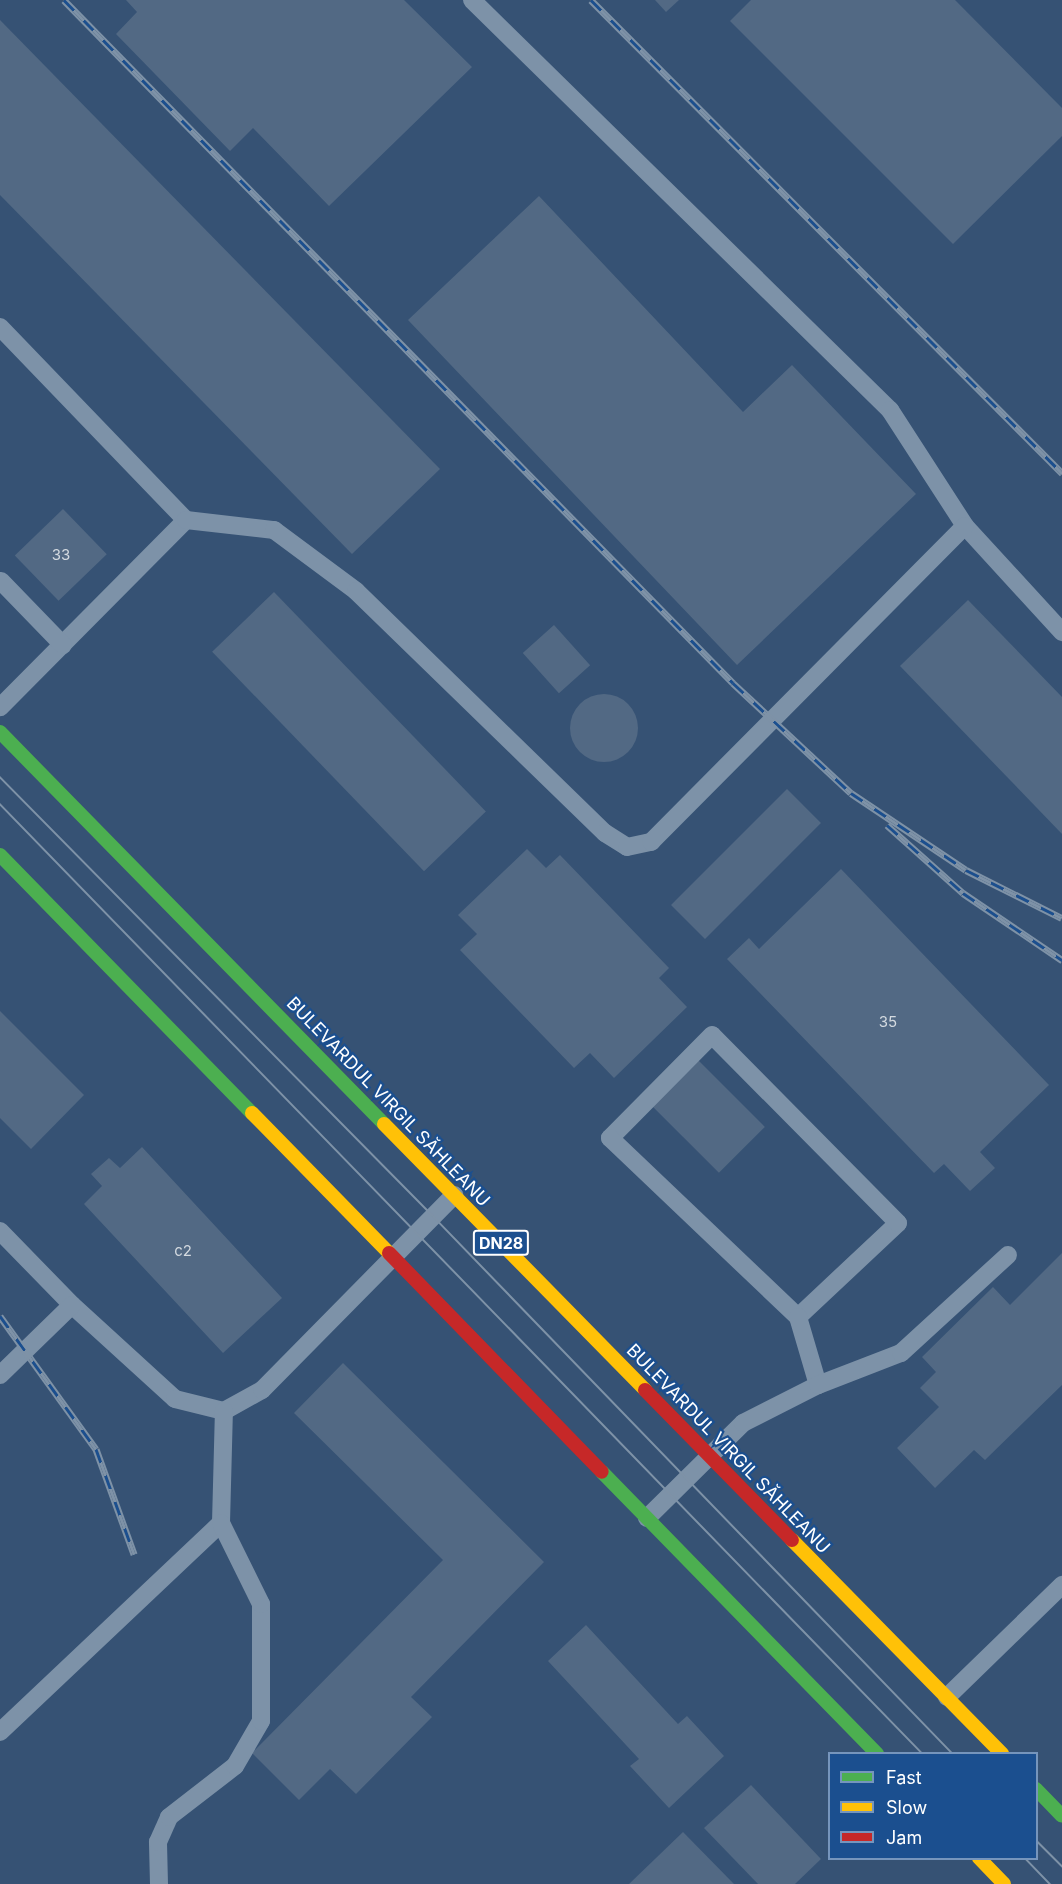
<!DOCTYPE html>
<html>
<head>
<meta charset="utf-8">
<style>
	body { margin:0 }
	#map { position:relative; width:1062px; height:1884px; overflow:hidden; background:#365274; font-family:Inter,sans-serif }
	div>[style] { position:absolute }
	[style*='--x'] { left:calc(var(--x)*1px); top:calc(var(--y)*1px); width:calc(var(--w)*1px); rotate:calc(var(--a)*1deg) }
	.building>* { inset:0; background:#526984; transform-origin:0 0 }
	.round { border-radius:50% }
	.lane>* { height:18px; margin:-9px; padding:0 9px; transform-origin:9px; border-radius:9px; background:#7d92a8 }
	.fast>* { height:14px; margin:-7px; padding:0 7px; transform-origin:7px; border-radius:7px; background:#4caf50 }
	.slow>* { height:14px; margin:-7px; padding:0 7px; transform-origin:7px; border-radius:7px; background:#ffc107 }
	.jam>* { height:14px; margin:-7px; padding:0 7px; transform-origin:7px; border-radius:7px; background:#c62828 }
	.tram>* { height:1.5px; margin:-0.75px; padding:0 0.75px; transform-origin:0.75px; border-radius:0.75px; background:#7e92a7 }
	.rail>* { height:7px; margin-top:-3.5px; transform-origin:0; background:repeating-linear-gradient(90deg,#1b4f8f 0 14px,#7e92a7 0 28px); box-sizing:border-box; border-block:2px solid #7e92a7 }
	span { translate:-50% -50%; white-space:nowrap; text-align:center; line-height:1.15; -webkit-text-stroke:4.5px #1b4f8f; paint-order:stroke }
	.number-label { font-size:15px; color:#d4dae0 }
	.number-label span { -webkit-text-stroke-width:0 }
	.shield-label span { padding:2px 4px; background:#1b4f8f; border:2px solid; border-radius:4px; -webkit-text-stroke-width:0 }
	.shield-label { font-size:16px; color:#fff; font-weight:700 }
	.street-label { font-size:18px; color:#fff }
	.legend { position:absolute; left:828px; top:1752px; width:210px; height:108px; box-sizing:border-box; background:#1b4f8f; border:2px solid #7695bc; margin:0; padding:8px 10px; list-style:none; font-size:18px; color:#fff }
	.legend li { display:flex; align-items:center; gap:12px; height:30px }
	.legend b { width:30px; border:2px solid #7695bc }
</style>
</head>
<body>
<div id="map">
	<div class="building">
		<div style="clip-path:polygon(126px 0,404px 0,472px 67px,329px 206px,253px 128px,230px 151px,116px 34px,137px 12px)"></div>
		<div style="clip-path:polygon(655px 0,679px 0,666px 12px)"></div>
		<div style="clip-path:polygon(751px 0,955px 0,1062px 108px,1062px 136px,953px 244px,730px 21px)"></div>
		<div style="clip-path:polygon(0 20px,440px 469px,352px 554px,0 195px)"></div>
		<div style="clip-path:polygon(539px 196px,743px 412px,792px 365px,916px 494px,737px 665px,408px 320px)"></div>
		<div style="left:63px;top:509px;width:63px;height:67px;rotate:46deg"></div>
		<div style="left:274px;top:592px;width:305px;height:86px;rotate:46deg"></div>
		<div style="clip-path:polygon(968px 600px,1062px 697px,1062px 834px,900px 666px)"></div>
		<div style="left:554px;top:625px;width:54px;height:42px;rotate:48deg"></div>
		<div class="round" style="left:570px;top:694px;width:68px;height:68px"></div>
		<div style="left:787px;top:789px;width:48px;height:164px;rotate:45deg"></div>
		<div style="clip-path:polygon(527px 849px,546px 868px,560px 855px,669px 968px,659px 978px,687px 1007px,614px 1078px,590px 1053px,574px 1068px,460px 950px,477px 934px,458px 915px)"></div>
		<div style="clip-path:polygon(841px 869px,1049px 1085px,980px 1152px,995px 1168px,970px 1191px,944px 1164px,934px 1173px,727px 959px,749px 938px,759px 949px)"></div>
		<div style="clip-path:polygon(0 1011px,84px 1095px,31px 1149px,0 1118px)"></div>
		<div style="left:697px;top:1059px;width:96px;height:65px;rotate:45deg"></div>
		<div style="clip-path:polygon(142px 1147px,282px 1298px,223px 1353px,84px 1204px,102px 1186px,91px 1174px,109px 1158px,120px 1168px)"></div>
		<div style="clip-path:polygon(1062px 1253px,1062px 1385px,985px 1460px,974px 1450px,935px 1488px,897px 1448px,939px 1407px,920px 1388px,936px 1372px,922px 1357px,993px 1287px,1010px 1305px)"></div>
		<div style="clip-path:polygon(343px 1363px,544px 1562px,411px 1697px,432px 1717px,356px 1794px,330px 1769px,299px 1800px,252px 1753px,443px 1560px,294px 1413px)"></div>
		<div style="clip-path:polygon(586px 1625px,678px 1724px,687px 1716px,724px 1756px,669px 1808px,630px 1766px,639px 1759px,548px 1661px)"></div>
		<div style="clip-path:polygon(751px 1785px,821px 1859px,795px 1884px,758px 1884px,704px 1828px)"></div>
		<div style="clip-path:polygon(683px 1832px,734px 1884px,629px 1884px)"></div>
	</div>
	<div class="lane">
		<div style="--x:472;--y:0;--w:586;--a:44.45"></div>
		<div style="--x:890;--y:410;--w:138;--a:57.1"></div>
		<div style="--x:965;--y:526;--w:144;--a:47.5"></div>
		<div style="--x:0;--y:327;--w:268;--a:46.1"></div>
		<div style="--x:186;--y:520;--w:264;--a:134.8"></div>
		<div style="--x:186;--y:520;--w:89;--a:6.5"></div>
		<div style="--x:274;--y:530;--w:102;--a:36.6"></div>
		<div style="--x:356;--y:591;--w:347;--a:44.2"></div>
		<div style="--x:605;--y:833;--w:26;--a:32"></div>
		<div style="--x:627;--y:847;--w:25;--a:-12"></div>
		<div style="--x:651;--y:842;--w:445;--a:-45.2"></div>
		<div style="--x:1;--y:581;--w:89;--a:45.9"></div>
		<div style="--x:0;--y:1231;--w:103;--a:45.8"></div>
		<div style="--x:72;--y:1305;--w:139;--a:42.4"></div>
		<div style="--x:175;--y:1399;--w:50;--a:13.8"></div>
		<div style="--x:224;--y:1411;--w:43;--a:-28.9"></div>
		<div style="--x:262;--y:1390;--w:274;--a:-45.4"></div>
		<div style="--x:798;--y:1317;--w:137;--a:-43.2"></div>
		<div style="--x:898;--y:1223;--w:264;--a:-134.7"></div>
		<div style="--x:712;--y:1035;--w:145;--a:134.7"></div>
		<div style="--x:610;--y:1138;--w:260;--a:43.6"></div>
		<div style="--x:798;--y:1317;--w:71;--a:73.6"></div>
		<div style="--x:0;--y:1375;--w:100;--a:-44.2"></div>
		<div style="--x:647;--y:1518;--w:135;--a:-44.7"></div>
		<div style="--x:743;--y:1423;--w:84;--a:-26.9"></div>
		<div style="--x:818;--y:1385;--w:89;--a:-21.1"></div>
		<div style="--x:901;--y:1353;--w:145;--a:-42.5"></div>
		<div style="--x:947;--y:1697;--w:161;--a:-44.2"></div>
		<div style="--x:0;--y:1732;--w:304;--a:-43.4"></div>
		<div style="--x:221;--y:1523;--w:112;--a:-88.5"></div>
		<div style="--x:159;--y:1884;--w:42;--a:-91.4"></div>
		<div style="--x:158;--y:1842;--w:27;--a:-66"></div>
		<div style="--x:169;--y:1817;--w:83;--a:-37.7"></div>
		<div style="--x:235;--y:1766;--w:52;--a:-60"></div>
		<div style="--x:261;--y:1721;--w:117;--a:-90"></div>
		<div style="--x:261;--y:1604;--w:90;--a:-116.3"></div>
	</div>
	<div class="fast">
		<div style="--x:0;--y:732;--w:549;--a:45.59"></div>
		<div style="--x:0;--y:855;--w:361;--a:45.7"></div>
		<div style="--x:602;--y:1472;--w:394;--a:45.7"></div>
		<div style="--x:1036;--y:1789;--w:37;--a:46"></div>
	</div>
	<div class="slow">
		<div style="--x:252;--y:1113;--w:196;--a:45.6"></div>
		<div style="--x:384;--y:1124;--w:373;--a:45.5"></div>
		<div style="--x:792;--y:1540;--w:300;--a:45.5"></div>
		<div style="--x:979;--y:1858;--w:36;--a:46"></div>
	</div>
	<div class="jam">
		<div style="--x:389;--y:1253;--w:305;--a:45.8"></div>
		<div style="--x:645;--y:1390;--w:210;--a:45.6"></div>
	</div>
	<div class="tram">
		<div style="--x:0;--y:777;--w:617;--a:45.39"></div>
		<div style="--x:433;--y:1216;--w:748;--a:45.97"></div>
		<div style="--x:0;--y:804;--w:1325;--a:45.83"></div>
		<div style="--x:1036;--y:1840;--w:37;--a:45"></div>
		<div style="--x:1025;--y:1858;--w:36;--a:46"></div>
	</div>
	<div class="rail">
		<div style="--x:64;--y:0;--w:956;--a:45.59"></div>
		<div style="--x:733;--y:683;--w:161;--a:43"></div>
		<div style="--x:851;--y:793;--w:138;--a:33.8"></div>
		<div style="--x:966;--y:870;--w:107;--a:26.6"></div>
		<div style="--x:591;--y:0;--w:668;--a:45.12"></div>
		<div style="--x:887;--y:825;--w:102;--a:41.8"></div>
		<div style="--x:963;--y:893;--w:120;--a:34.1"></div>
		<div style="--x:0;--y:1316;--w:164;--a:54.2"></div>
		<div style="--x:96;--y:1449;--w:112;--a:70.1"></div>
	</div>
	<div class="number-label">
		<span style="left:61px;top:555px">33</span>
		<span style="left:888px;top:1022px">35</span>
		<span style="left:183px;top:1251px">c2</span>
	</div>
	<div class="shield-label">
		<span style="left:501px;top:1243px">DN28</span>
	</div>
	<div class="street-label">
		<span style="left:388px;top:1102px;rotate:46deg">BULEVARDUL VIRGIL SĂHLEANU</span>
		<span style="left:728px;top:1449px;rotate:46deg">BULEVARDUL VIRGIL SĂHLEANU</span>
	</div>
	<ul class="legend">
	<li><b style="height:8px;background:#4caf50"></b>Fast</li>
	<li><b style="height:8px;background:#ffc107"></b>Slow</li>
	<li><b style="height:8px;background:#c62828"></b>Jam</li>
	</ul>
</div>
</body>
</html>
